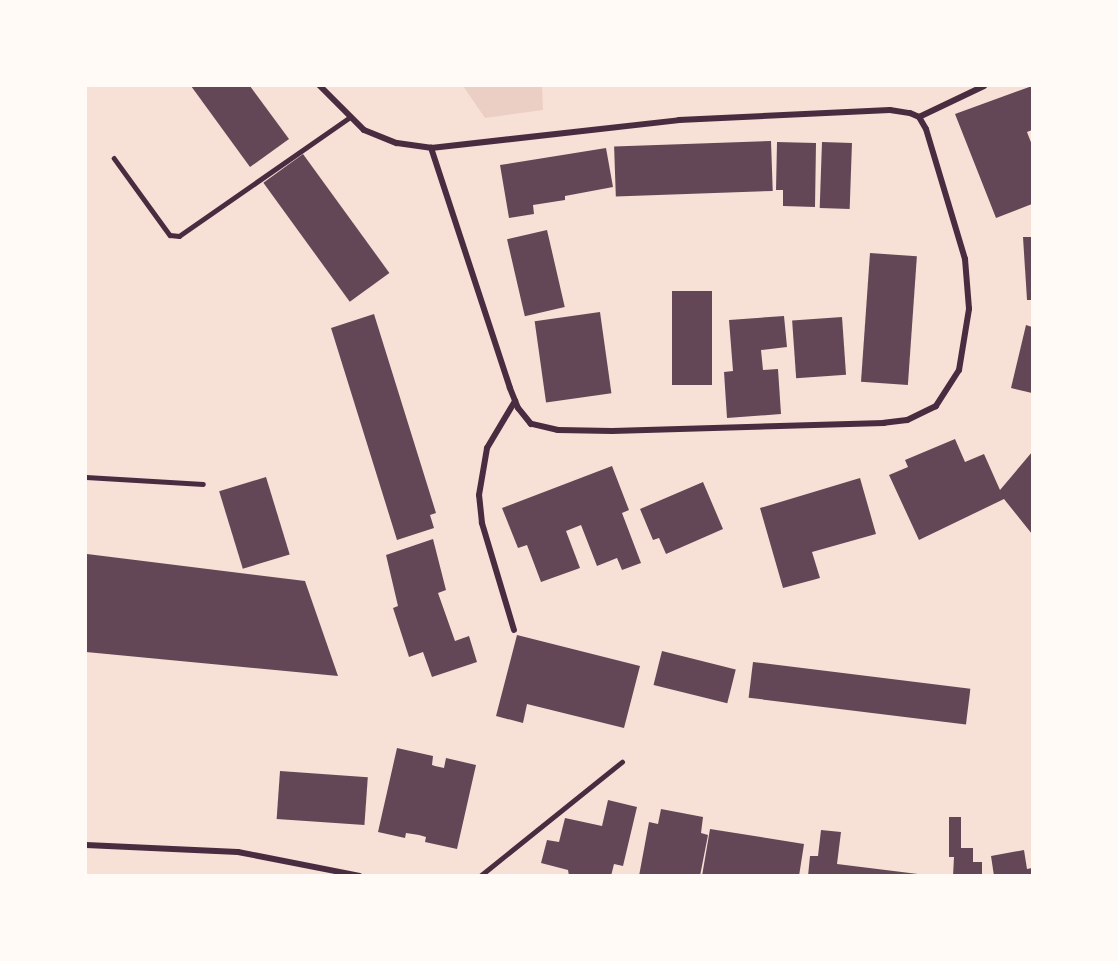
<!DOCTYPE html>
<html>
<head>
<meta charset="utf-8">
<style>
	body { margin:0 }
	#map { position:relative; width:1118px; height:961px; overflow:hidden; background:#f7e1d7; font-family:Arial,sans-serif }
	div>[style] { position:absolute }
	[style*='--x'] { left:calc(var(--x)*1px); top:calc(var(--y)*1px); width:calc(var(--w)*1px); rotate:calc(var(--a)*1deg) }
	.green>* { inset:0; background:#ebcfc5 }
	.building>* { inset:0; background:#644757; transform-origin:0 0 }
	.service>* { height:4.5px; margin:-2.25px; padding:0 2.25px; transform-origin:2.25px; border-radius:2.25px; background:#4a2c40 }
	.minor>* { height:6px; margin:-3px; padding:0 3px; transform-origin:3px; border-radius:3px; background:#4a2c40 }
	span { translate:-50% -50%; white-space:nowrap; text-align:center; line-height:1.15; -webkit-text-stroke:5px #fffaf5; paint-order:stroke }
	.frame { position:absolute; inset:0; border:87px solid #fffaf5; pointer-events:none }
</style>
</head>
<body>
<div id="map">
	<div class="green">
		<div style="clip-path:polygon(463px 86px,542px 86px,543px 110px,485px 118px)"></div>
	</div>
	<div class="building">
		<div style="clip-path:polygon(191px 86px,250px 86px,289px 139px,250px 167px)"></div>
		<div style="clip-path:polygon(1032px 86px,1032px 130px,1027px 132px,1032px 145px,1032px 204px,996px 218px,955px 114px)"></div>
		<div style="left:771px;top:141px;width:50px;height:157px;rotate:88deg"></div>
		<div style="clip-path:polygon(777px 142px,816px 143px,815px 207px,783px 206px,783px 190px,776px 190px)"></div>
		<div style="left:822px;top:142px;width:30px;height:66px;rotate:2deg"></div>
		<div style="clip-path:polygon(606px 148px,613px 187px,565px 196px,565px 200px,533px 205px,534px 214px,509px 218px,500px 165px)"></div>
		<div style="left:303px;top:154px;width:147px;height:49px;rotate:54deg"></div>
		<div style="left:547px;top:230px;width:79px;height:41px;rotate:77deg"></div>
		<div style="clip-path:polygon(1023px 237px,1032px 237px,1032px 300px,1027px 300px)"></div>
		<div style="left:870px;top:253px;width:47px;height:129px;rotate:4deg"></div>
		<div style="left:672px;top:291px;width:40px;height:94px"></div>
		<div style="left:600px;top:312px;width:82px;height:66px;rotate:82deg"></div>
		<div style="clip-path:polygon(374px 314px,436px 513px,430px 515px,434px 528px,397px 540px,331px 328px)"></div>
		<div style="clip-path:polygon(784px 316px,787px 347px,761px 350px,763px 370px,778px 369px,781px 414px,727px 418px,724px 372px,733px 371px,729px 320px)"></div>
		<div style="left:842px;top:317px;width:58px;height:50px;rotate:86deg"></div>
		<div style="clip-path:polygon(1026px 325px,1032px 327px,1032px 393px,1011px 388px)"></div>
		<div style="clip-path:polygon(955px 439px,965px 462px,984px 454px,1000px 490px,1032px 452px,1032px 534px,1004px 499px,919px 540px,889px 475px,908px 467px,905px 460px)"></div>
		<div style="clip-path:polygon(612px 466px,629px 510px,622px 513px,641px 563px,622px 570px,617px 558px,597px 566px,581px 525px,566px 531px,580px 568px,541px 582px,527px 545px,518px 548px,502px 508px)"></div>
		<div style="left:266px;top:477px;width:81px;height:49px;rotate:73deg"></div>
		<div style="clip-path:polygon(860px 478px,876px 534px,812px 552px,820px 578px,783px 588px,760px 508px)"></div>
		<div style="clip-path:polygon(703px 482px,723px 529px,666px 554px,659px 538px,653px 540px,640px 509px)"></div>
		<div style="clip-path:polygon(433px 539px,446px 590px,438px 593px,455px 641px,469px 636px,477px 662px,432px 677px,423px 652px,409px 657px,393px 608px,398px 606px,386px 555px)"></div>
		<div style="clip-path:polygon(87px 554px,305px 581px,338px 676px,86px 652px)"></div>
		<div style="clip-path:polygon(517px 635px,640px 666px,624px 728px,527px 704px,523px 723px,496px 716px)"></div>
		<div style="left:662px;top:651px;width:76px;height:35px;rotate:14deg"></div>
		<div style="left:753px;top:662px;width:219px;height:36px;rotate:7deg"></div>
		<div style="clip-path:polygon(397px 748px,433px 756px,432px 765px,435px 766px,444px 768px,446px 758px,476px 765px,457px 849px,425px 842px,426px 837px,419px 835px,406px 833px,405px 838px,378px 832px)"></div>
		<div style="left:280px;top:771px;width:88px;height:48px;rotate:4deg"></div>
		<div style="clip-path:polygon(608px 800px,637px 807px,623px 866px,614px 864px,611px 876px,569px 876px,568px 870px,541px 863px,547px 840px,559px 842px,565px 818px,602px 826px)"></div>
		<div style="clip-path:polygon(661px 809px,703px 817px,701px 833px,708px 835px,700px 876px,639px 876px,649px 822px,658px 824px)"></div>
		<div style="clip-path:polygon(949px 817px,961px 817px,961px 848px,973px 848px,973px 862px,982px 862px,982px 876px,953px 876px,954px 857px,949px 857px)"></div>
		<div style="clip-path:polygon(710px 829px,804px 844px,799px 876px,702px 876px)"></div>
		<div style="clip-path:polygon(821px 830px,841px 832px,837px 864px,934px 876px,808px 876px,810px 856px,818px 856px)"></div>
		<div style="clip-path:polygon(1024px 850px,1027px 869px,1032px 868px,1032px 876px,994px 876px,991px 856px)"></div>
	</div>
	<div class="service">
		<div style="--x:114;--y:158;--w:95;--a:54"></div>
		<div style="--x:170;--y:235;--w:9;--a:6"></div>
		<div style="--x:179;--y:236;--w:207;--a:-34.8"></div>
		<div style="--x:86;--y:477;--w:117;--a:3.4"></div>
		<div style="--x:480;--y:876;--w:182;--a:-38.8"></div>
	</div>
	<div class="minor">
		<div style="--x:320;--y:86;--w:62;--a:45"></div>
		<div style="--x:364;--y:130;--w:35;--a:22"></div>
		<div style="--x:397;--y:143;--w:34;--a:8"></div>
		<div style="--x:431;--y:148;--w:250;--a:-6.4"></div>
		<div style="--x:679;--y:120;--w:211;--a:-2.7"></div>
		<div style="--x:890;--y:110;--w:20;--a:9"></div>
		<div style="--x:910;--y:113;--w:10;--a:24"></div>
		<div style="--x:919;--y:117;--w:14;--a:60"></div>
		<div style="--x:926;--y:129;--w:136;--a:73.3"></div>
		<div style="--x:965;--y:259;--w:50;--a:85.4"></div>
		<div style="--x:969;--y:309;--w:62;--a:99.3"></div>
		<div style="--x:959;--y:370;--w:43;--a:122.6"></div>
		<div style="--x:936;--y:406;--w:32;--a:154"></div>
		<div style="--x:907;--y:420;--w:23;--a:173"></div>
		<div style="--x:884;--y:423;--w:272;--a:178.3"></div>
		<div style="--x:612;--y:431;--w:54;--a:-178.9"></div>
		<div style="--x:558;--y:430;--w:28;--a:-167"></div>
		<div style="--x:531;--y:424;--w:21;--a:-129"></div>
		<div style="--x:518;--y:408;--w:22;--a:-112"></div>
		<div style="--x:510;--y:388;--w:253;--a:-108.2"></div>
		<div style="--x:919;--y:117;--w:72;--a:-25.5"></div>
		<div style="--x:514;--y:630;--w:112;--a:-106.7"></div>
		<div style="--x:482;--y:523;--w:28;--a:-96"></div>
		<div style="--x:479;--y:495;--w:48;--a:-80.3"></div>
		<div style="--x:487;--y:448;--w:55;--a:-59.2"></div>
		<div style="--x:86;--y:845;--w:152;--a:2.6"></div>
		<div style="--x:238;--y:852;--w:124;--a:11.1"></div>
	</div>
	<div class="frame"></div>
</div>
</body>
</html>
